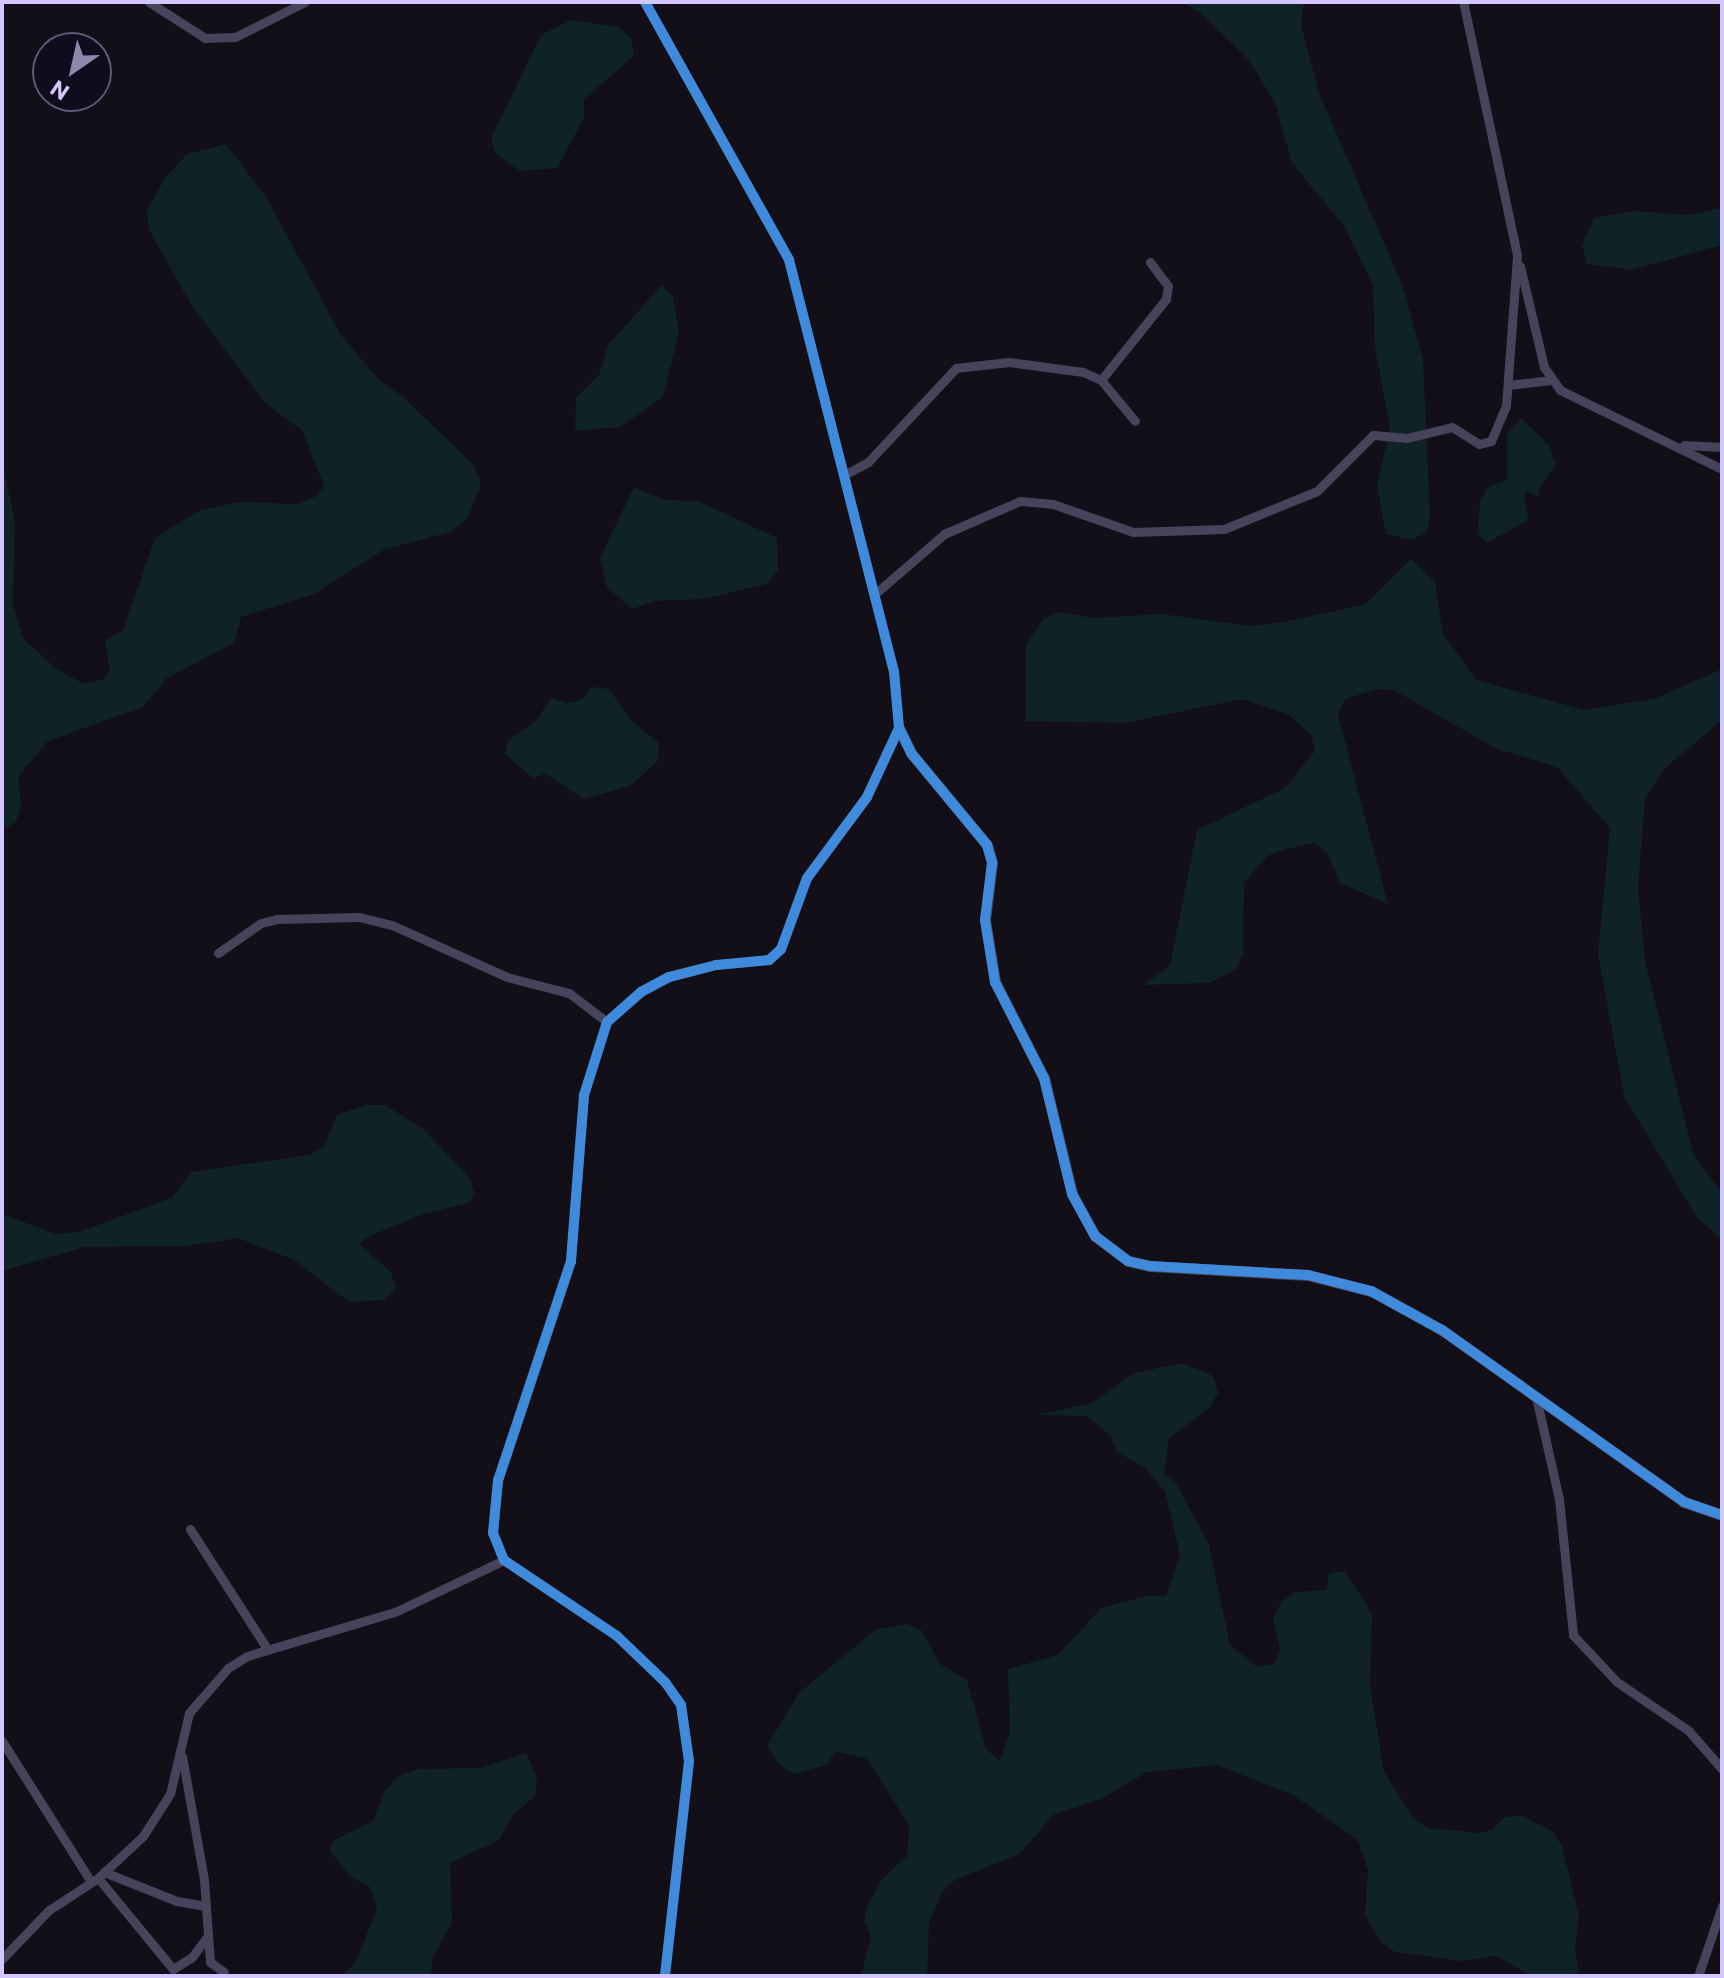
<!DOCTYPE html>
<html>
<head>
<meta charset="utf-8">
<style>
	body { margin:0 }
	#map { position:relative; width:1724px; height:1978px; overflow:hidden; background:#120f19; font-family:Commissioner,sans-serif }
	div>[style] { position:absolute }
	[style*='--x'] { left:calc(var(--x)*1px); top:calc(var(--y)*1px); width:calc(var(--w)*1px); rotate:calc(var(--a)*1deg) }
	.green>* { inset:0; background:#0f2225 }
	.minor>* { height:9px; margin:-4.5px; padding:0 4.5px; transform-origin:4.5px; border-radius:4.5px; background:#47435a }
	.tertiary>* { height:11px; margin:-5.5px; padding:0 5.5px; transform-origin:5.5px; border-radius:5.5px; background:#47435a }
	.cycleway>* { height:10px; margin:-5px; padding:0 5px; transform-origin:5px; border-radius:5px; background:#408adc }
	span { translate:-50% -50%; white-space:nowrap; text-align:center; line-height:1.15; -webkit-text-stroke:7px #100b1d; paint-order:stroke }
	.frame { position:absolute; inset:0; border:4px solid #d4c7ff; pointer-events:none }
	.north { position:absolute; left:32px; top:32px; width:80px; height:80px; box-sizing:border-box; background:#100b1d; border:2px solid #5e5677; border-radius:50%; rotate:214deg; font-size:22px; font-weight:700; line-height:32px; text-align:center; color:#d4c7ff }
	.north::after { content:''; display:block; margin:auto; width:28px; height:36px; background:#9087ae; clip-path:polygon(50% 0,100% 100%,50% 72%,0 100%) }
</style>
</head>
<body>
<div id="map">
	<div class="green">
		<div style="clip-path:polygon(1182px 2px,1304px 2px,1301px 25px,1319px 93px,1403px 287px,1423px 360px,1430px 516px,1427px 532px,1412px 540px,1386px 534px,1377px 486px,1390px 428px,1375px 347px,1373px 285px,1344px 226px,1292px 163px,1275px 103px,1249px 60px,1201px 13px)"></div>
		<div style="clip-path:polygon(571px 20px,619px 27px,631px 38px,634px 56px,584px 99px,584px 118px,557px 168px,520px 171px,495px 153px,491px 138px,541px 35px)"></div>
		<div style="clip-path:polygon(226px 144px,266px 197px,341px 335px,379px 380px,403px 397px,473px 464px,481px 484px,467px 519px,450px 532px,383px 550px,314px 594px,241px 617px,234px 643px,167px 678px,143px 707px,48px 741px,18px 777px,21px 805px,16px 822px,2px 830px,2px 459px,15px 523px,13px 604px,23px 638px,56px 669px,84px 684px,104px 679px,110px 671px,105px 641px,123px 630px,155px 538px,200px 510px,240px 502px,297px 504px,316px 496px,324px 486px,302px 430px,266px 404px,192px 306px,149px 230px,147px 211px,165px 178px,187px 154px)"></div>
		<div style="clip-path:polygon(1722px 208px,1722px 245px,1631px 270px,1587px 264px,1582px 245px,1594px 218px,1635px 211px,1689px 215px)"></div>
		<div style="clip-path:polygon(662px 285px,673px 297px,679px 332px,663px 397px,620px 427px,575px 431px,576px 398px,599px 375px,608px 345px)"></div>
		<div style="clip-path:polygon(1521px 418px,1549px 445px,1556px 465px,1538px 489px,1540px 497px,1527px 491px,1524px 495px,1528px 520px,1487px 543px,1478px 533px,1480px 501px,1488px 487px,1507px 480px,1507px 433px)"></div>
		<div style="clip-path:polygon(634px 487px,664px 500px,698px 501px,777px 538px,778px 570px,767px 584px,703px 599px,655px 601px,632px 609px,607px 587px,600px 558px)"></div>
		<div style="clip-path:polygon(1411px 559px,1435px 582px,1443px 634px,1476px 680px,1584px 710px,1654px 699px,1722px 669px,1722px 720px,1663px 770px,1645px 799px,1638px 888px,1645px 961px,1693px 1153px,1722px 1194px,1722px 1239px,1698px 1219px,1624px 1096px,1598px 954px,1610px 828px,1557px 767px,1497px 749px,1394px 690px,1377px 689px,1345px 699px,1338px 715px,1388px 904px,1340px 883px,1327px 852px,1314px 843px,1283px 850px,1267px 856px,1244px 883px,1243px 954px,1237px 969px,1209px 983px,1144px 985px,1170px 965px,1197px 830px,1285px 788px,1315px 751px,1312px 736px,1288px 714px,1242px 699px,1125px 723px,1026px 721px,1026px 644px,1044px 618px,1058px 612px,1093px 618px,1162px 614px,1249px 626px,1285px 622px,1366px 604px)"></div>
		<div style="clip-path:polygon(592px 687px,609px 689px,632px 721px,659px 743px,658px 760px,632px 785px,584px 799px,545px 773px,534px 779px,505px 754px,508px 740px,535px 722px,551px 698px,567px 703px,582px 700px)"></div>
		<div style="clip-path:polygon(367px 1105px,385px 1105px,422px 1128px,469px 1177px,474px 1193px,471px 1202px,420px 1215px,365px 1238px,360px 1245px,391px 1272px,396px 1289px,384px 1300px,349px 1302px,294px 1260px,238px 1238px,187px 1246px,85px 1247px,2px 1271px,2px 1214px,56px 1234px,81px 1231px,172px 1198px,191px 1172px,310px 1155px,325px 1145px,337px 1115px)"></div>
		<div style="clip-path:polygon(1183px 1363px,1213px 1376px,1218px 1393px,1210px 1407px,1169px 1439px,1164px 1473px,1176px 1483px,1209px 1545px,1230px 1645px,1257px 1667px,1274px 1664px,1280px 1649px,1273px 1618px,1281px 1603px,1294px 1592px,1327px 1590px,1329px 1573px,1345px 1571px,1372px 1614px,1370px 1685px,1384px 1772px,1413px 1818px,1428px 1828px,1477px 1833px,1492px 1830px,1503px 1818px,1520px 1815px,1552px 1831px,1562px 1846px,1579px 1916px,1575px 1949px,1579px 1976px,1532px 1976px,1496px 1956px,1462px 1961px,1395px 1952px,1382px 1943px,1365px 1916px,1368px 1870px,1358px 1840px,1293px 1795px,1217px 1765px,1147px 1772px,1101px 1799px,1053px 1815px,1020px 1854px,956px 1879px,943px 1891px,929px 1922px,927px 1976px,861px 1976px,871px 1937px,864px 1921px,867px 1907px,882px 1879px,907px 1856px,909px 1825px,867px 1759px,836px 1751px,826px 1765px,794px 1774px,779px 1765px,767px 1746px,799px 1693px,875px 1630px,907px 1624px,922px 1631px,940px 1664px,967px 1680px,986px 1749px,1000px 1761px,1010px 1731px,1008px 1669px,1058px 1655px,1101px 1608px,1150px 1595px,1166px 1597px,1180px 1555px,1165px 1492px,1144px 1467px,1117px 1452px,1111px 1436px,1087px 1416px,1036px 1415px,1092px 1403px,1134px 1373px)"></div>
		<div style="clip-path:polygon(526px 1753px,537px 1777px,535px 1796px,513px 1815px,499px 1840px,450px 1863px,452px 1923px,433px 1956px,431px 1976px,342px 1976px,356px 1961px,377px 1909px,370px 1887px,350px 1876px,329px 1850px,334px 1840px,373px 1821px,384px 1792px,398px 1776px,418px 1769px,481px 1768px)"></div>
	</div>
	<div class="minor">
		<div style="--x:149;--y:2;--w:67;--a:32.7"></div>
		<div style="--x:205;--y:38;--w:30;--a:-2"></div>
		<div style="--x:235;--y:37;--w:78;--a:-26.6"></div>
		<div style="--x:645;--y:2;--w:295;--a:60.8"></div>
		<div style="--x:789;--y:260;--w:425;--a:75.7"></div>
		<div style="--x:894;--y:672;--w:56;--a:84.9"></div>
		<div style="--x:899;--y:728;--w:76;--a:114.9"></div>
		<div style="--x:867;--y:797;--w:101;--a:126.5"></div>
		<div style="--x:807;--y:878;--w:76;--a:110.1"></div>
		<div style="--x:781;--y:949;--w:16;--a:137"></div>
		<div style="--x:769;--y:960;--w:53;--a:174.6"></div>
		<div style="--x:716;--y:965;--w:49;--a:165.7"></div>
		<div style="--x:669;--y:977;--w:32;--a:152"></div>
		<div style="--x:641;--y:992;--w:45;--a:138.6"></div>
		<div style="--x:607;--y:1022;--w:77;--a:107.5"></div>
		<div style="--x:584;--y:1095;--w:167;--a:94.5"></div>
		<div style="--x:571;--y:1261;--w:231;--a:108.4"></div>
		<div style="--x:498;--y:1480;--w:53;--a:95.4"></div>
		<div style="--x:493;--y:1533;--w:29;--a:68"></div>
		<div style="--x:504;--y:1560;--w:136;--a:33.9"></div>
		<div style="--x:617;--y:1636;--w:66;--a:43.8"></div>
		<div style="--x:665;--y:1682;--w:28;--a:55"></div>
		<div style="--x:681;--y:1705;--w:57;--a:81.9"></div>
		<div style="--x:689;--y:1761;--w:216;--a:96.4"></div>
		<div style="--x:1520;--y:266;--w:104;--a:76.6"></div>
		<div style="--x:1544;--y:367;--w:28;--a:55"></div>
		<div style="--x:1560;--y:390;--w:180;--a:26"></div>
		<div style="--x:1101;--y:380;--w:104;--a:-51.3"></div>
		<div style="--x:1166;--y:299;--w:13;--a:-81"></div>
		<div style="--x:1168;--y:286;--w:30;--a:-127"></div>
		<div style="--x:1508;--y:385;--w:43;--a:-6.6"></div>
		<div style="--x:1684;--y:445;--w:38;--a:3"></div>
		<div style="--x:844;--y:475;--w:27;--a:-28"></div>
		<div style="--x:868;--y:462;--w:129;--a:-46.9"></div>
		<div style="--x:956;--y:368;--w:53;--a:-6.5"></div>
		<div style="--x:1009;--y:362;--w:75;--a:7.7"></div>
		<div style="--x:1083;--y:372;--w:20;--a:24"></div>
		<div style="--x:1101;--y:380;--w:53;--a:50.3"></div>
		<div style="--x:876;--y:593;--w:90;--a:-40.9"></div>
		<div style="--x:944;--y:534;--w:83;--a:-23.5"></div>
		<div style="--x:1020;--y:501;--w:33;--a:5"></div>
		<div style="--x:1053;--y:504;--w:85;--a:19.3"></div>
		<div style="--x:1133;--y:532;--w:91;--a:-1.9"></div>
		<div style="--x:1224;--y:529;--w:100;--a:-22.2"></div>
		<div style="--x:1317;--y:491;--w:79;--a:-45"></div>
		<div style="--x:1373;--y:435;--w:34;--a:5"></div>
		<div style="--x:1407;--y:438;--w:46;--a:-13.7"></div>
		<div style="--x:1452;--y:427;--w:32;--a:32"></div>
		<div style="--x:1479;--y:444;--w:12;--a:-14"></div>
		<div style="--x:1491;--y:441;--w:38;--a:-67"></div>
		<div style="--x:1506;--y:406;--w:151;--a:-85.8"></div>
		<div style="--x:1517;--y:255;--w:259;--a:-102"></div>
		<div style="--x:218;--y:953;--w:52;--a:-34.9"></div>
		<div style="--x:261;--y:923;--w:16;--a:-14"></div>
		<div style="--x:277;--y:919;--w:82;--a:-1.4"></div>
		<div style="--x:359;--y:917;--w:34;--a:14"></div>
		<div style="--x:392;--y:925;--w:126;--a:24.3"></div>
		<div style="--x:507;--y:977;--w:64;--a:14.5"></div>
		<div style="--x:569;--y:993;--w:48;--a:37.3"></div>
		<div style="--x:1536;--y:1397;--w:105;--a:77.3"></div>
		<div style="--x:1559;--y:1499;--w:137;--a:84.1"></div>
		<div style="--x:1573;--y:1635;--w:64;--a:46.9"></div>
		<div style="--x:1617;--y:1682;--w:86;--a:34.1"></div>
		<div style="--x:1688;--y:1730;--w:52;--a:48.9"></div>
		<div style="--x:190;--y:1529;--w:144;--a:57.2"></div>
		<div style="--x:2;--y:1741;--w:167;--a:57.7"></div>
		<div style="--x:182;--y:1756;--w:126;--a:79.9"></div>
		<div style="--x:204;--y:1880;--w:82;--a:85.8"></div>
		<div style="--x:210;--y:1962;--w:17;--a:36"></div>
		<div style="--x:104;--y:1872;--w:79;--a:21.7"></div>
		<div style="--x:177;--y:1901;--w:29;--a:10"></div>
		<div style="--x:98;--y:1878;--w:118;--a:50.5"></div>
		<div style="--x:173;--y:1969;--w:22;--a:-32"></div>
		<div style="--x:192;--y:1957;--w:25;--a:-53"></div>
		<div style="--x:2;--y:1959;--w:68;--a:-46.2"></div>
		<div style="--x:49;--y:1910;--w:59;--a:-33.1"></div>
		<div style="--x:98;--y:1878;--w:62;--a:-43"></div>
		<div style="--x:143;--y:1836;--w:50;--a:-57.3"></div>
		<div style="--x:170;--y:1794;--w:83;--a:-76.8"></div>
		<div style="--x:189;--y:1713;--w:60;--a:-49.1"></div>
		<div style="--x:228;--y:1668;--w:22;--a:-32"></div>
		<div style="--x:247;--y:1656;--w:154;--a:-16.6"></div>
		<div style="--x:395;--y:1612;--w:121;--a:-25.5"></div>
		<div style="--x:1698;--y:1976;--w:74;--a:-71.1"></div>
	</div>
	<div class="tertiary">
		<div style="--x:899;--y:728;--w:28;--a:64"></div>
		<div style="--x:911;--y:753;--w:119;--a:50.4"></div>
		<div style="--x:987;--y:845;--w:19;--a:74"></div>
		<div style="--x:992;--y:863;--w:57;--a:97"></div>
		<div style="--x:985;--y:920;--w:63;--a:80.8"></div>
		<div style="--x:995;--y:982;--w:108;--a:63"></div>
		<div style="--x:1044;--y:1078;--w:119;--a:76.4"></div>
		<div style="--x:1072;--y:1194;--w:48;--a:61.3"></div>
		<div style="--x:1095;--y:1236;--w:41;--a:37.1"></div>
		<div style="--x:1128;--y:1261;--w:23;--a:13"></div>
		<div style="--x:1150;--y:1266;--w:158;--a:3.3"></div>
		<div style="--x:1308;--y:1275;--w:65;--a:14.3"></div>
		<div style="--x:1371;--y:1291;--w:81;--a:28.8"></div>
		<div style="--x:1442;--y:1330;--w:297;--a:35.4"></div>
		<div style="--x:1684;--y:1502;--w:40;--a:18.9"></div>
	</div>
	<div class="cycleway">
		<div style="--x:645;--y:2;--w:295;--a:60.8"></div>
		<div style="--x:789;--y:260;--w:425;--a:75.7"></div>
		<div style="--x:894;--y:672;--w:56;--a:84.9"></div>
		<div style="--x:899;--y:728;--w:76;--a:114.9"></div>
		<div style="--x:867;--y:797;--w:101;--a:126.5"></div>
		<div style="--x:807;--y:878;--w:76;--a:110.1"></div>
		<div style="--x:781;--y:949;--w:16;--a:137"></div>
		<div style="--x:769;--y:960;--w:53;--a:174.6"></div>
		<div style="--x:716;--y:965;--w:49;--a:165.7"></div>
		<div style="--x:669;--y:977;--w:32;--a:152"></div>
		<div style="--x:641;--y:992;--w:45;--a:138.6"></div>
		<div style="--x:607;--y:1022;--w:77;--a:107.5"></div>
		<div style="--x:584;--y:1095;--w:167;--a:94.5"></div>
		<div style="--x:571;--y:1261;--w:231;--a:108.4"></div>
		<div style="--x:498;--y:1480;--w:53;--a:95.4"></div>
		<div style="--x:493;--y:1533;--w:29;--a:68"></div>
		<div style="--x:504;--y:1560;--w:136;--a:33.9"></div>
		<div style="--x:617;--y:1636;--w:66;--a:43.8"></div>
		<div style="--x:665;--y:1682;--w:28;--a:55"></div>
		<div style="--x:681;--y:1705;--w:57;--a:81.9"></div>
		<div style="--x:689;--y:1761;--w:216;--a:96.4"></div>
		<div style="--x:899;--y:728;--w:28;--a:64"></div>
		<div style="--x:911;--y:753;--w:119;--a:50.4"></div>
		<div style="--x:987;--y:845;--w:19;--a:74"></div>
		<div style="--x:992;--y:863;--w:57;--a:97"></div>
		<div style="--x:985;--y:920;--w:63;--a:80.8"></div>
		<div style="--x:995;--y:982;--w:108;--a:63"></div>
		<div style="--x:1044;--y:1078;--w:119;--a:76.4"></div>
		<div style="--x:1072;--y:1194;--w:48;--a:61.3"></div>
		<div style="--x:1095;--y:1236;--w:41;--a:37.1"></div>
		<div style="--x:1128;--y:1261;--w:23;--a:13"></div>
		<div style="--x:1150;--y:1266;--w:158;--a:3.3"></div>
		<div style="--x:1308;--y:1275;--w:65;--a:14.3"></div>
		<div style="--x:1371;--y:1291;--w:81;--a:28.8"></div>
		<div style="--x:1442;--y:1330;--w:297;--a:35.4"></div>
		<div style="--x:1684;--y:1502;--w:40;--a:18.9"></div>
	</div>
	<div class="frame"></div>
	<div class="north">N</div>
</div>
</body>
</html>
